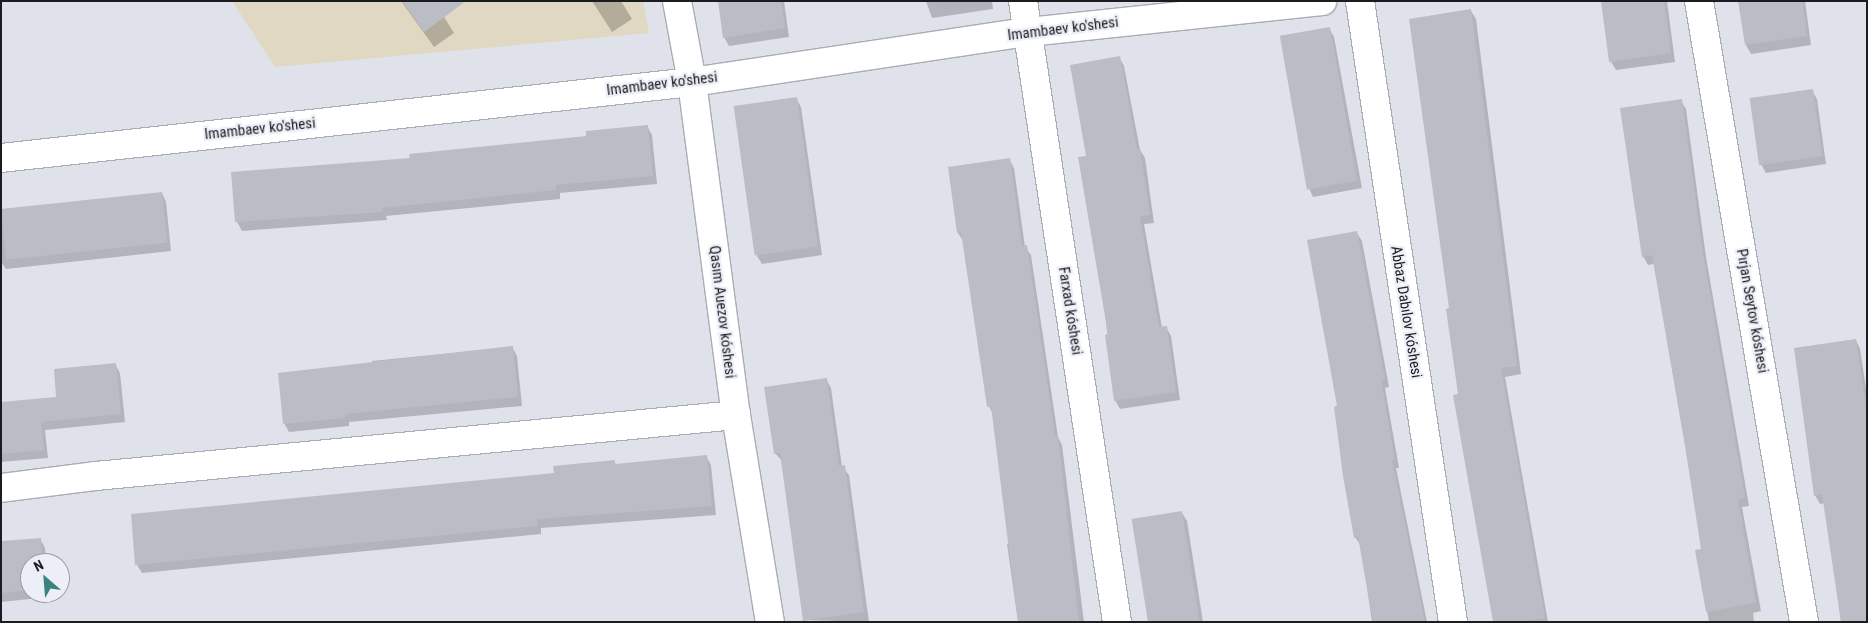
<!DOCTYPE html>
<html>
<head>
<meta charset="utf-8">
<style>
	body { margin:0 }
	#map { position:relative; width:1868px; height:623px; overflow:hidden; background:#dfe2ea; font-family:"Roboto Condensed",sans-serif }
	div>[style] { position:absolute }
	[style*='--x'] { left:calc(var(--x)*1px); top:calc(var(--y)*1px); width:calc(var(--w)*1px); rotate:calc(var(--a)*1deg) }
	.education>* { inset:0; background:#e0d8c2 }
	.shadow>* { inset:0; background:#0003 }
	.building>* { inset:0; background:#babdc5; transform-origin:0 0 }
	.roads { filter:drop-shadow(1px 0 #aaacb4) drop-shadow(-1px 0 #aaacb4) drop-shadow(0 1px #aaacb4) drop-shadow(0 -1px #aaacb4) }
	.minor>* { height:28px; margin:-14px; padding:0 14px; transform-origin:14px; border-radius:14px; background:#fff }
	span { translate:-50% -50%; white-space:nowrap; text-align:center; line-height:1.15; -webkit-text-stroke:4.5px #eceff7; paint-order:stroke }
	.street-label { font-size:15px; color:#1b1c1f }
	.frame { position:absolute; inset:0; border:2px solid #1b1c1f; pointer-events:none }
	.north { position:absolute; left:20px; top:553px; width:50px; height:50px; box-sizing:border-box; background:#eceff7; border:1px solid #989ba1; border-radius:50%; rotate:333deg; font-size:14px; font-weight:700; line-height:20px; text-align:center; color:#1b1c1f }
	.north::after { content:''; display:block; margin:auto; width:18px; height:22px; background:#3a8280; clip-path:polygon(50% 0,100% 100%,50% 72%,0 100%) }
</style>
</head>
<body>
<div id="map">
	<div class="education">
		<div style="clip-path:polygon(232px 1px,643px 1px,649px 33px,275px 67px)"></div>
	</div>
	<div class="shadow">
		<div style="clip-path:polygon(401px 1px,434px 1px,454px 33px,434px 47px)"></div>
		<div style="clip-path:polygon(592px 1px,621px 1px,632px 19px,612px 32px)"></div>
		<div style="clip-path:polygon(719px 1px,784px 1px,789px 37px,729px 46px,724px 37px)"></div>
		<div style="clip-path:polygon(926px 1px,992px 1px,993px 9px,932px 18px)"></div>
		<div style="clip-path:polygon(1602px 1px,1667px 1px,1675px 62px,1616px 70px,1611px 62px)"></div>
		<div style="clip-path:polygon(1740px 1px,1805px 1px,1811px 45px,1751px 54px,1746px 45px)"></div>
		<div style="clip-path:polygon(1471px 11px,1476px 19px,1521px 374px,1505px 377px,1548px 622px,1494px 622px,1459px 395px,1451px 309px)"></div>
		<div style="clip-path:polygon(1329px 28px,1334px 37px,1362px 188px,1313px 197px,1309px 188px)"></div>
		<div style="clip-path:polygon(1119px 57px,1124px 66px,1140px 150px,1145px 158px,1154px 223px,1144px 224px,1162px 328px,1166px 327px,1171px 336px,1180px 400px,1120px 409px,1115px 400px,1087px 157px)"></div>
		<div style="clip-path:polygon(1812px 91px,1817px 99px,1826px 164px,1766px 173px,1761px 164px)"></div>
		<div style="clip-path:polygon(796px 98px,801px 107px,822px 255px,762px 264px,757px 256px)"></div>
		<div style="clip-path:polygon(1681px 101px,1686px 109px,1706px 257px,1749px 506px,1742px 507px,1761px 611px,1753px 613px,1754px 622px,1709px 622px,1697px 551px,1703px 550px,1654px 264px,1648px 265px,1643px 256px)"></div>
		<div style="clip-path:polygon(647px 126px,652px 135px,657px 184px,560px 193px,560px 199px,386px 216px,387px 220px,242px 231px,237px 222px,232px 173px,411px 159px,587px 137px)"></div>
		<div style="clip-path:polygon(1009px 159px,1014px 168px,1025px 247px,1031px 255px,1058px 437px,1062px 445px,1084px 622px,1018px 622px,1007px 544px,1011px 543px,993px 414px,989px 406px,963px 241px,958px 233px)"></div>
		<div style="clip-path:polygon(162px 193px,166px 202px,171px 251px,6px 269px,1px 262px,1px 210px)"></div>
		<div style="clip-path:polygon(1357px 233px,1362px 241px,1389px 387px,1385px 388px,1399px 468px,1396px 468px,1427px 622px,1372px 622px,1361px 546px,1355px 537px,1339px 407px)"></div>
		<div style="clip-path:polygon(1856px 340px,1860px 349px,1867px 395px,1867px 622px,1841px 622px,1825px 503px,1820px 504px,1815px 495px)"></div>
		<div style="clip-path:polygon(512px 347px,517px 356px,522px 406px,349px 422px,349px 426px,289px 432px,284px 423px,372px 365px,372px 361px)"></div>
		<div style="clip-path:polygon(115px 364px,120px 373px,125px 422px,45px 430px,48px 458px,1px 462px,1px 403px,58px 398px)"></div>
		<div style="clip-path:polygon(826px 379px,831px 388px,842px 467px,849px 475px,869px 622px,804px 620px,782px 461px,775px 453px)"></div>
		<div style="clip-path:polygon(706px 456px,711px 465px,716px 515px,541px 528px,541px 534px,142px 573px,137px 565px,132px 515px,555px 474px,614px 461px,617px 466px)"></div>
		<div style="clip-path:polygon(1182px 513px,1187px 521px,1203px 622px,1150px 622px)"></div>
		<div style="clip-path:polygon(40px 539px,45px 548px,46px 563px,30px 563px,30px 593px,49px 593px,49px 597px,1px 602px,1px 543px)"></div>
	</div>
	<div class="building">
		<div style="clip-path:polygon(402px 1px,466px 1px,424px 32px)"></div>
		<div style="clip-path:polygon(718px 1px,781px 1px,785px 28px,723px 38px)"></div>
		<div style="clip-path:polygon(1601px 1px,1664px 1px,1671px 53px,1609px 62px)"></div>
		<div style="clip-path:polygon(1738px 1px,1802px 1px,1807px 36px,1745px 45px)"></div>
		<div style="clip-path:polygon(1471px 9px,1517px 366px,1501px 368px,1545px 618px,1520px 622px,1493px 622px,1453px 395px,1458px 394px,1446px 309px,1449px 308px,1409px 19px)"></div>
		<div style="left:1330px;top:27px;width:156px;height:51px;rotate:80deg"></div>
		<div style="clip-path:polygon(1120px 56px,1137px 149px,1140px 148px,1150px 215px,1140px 216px,1159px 327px,1167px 326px,1176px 392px,1114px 401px,1105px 335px,1108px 334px,1078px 157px,1086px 156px,1070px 65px)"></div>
		<div style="left:1813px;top:89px;width:68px;height:64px;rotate:82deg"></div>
		<div style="left:797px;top:97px;width:151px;height:64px;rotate:82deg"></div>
		<div style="clip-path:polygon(1682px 99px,1702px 247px,1745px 498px,1738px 499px,1756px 603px,1706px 612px,1695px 550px,1701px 549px,1685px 445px,1652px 255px,1642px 257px,1620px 108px)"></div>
		<div style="clip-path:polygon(648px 125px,653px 176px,556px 185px,556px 190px,382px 208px,383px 212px,235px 222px,231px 172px,410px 158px,409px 154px,586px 136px,586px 131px)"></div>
		<div style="clip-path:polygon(1010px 158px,1022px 246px,1027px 245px,1055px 435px,1058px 435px,1079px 622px,1018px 622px,991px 406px,987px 407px,961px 232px,957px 233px,948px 167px)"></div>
		<div style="left:162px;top:192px;width:51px;height:162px;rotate:84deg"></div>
		<div style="clip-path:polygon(1357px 231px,1385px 379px,1381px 380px,1395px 460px,1392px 460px,1425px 622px,1373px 622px,1358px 537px,1354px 538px,1343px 476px,1334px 407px,1337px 406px,1307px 240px)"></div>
		<div style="clip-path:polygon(1856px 339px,1867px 412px,1867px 622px,1841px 622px,1822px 494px,1814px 496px,1794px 348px)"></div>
		<div style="clip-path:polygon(513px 346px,518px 397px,345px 414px,345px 418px,283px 424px,278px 373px)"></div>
		<div style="clip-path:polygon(116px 363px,121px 414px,41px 422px,44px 450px,1px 454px,1px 402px,56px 397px,54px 369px)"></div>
		<div style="clip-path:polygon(827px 378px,839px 466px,845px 465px,864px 612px,803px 621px,780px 453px,774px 454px,764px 387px)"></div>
		<div style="clip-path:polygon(707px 455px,712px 506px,537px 519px,537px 526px,135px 565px,131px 514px,554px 473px,553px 466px,615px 460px,615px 464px)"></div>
		<div style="left:1182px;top:511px;width:112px;height:51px;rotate:81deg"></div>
		<div style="clip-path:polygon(41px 538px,43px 563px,30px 563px,30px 590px,1px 593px,1px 541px)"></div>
	</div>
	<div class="roads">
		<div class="minor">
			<div style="--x:677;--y:1;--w:82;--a:79.5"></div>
			<div style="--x:692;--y:82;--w:336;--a:82.5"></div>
			<div style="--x:736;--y:415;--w:210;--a:80.7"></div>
			<div style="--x:1023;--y:1;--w:628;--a:81.39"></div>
			<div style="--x:1360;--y:1;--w:628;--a:81.48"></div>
			<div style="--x:1699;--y:1;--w:630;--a:80.4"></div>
			<div style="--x:1;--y:158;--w:695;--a:-6.28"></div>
			<div style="--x:692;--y:82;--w:340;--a:-8.5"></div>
			<div style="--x:1028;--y:32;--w:296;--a:-6"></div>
			<div style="--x:1;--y:488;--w:96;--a:-7.2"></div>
			<div style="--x:96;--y:476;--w:643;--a:-5.44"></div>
		</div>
	</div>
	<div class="street-label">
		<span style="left:1063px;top:29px;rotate:-7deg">Imambaev ko'shesi</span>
		<span style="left:662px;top:84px;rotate:-7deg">Imambaev ko'shesi</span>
		<span style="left:260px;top:129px;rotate:-6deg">Imambaev ko'shesi</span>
		<span style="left:1070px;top:311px;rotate:81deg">Farxad kóshesi</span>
		<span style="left:1752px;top:311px;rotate:80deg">Pırjan Seytov kóshesi</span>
		<span style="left:722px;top:312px;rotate:83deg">Qasım Auezov kóshesi</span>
		<span style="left:1406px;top:312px;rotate:81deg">Abbaz Dabılov kóshesi</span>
	</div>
	<div class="frame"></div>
	<div class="north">N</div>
</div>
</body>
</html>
